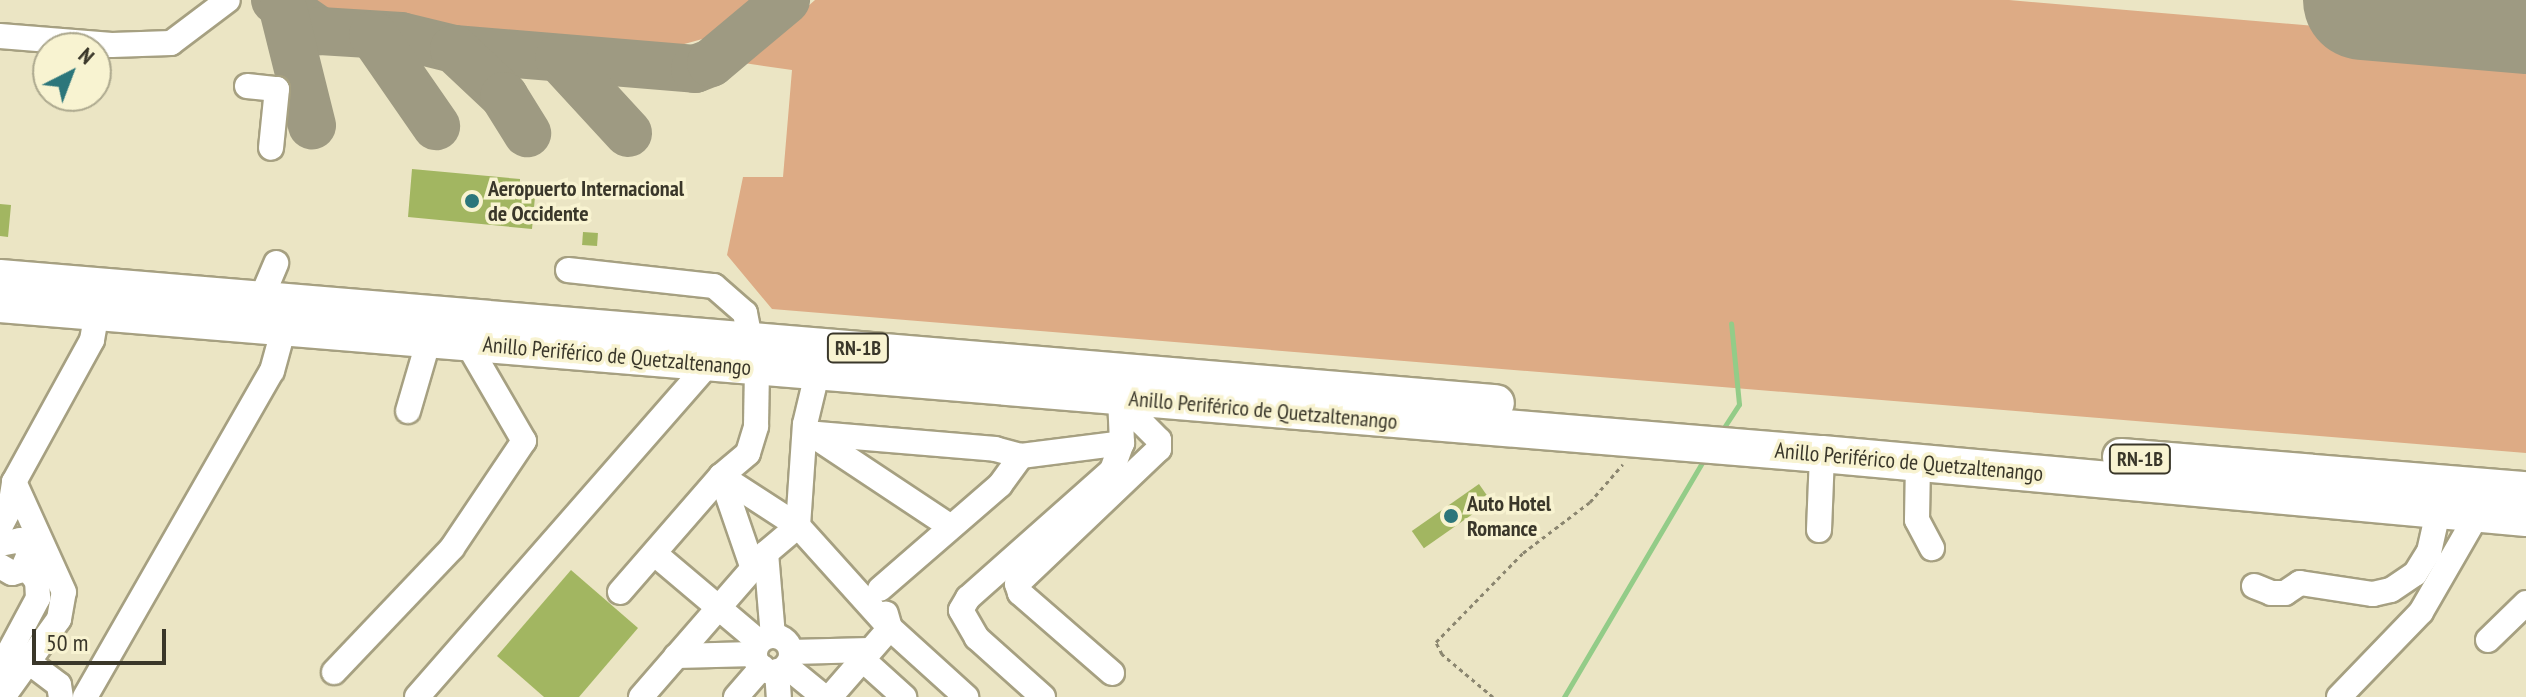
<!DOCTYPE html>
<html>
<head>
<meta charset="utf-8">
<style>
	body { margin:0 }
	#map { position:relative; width:2526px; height:697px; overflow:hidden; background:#ebe5c4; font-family:"PT Sans Narrow",sans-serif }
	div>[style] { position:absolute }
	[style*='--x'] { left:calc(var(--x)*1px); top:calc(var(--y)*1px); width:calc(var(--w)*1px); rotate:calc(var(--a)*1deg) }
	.green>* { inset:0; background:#ddab85 }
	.stream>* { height:5px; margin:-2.5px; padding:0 2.5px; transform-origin:2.5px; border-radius:2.5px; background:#93cc88 }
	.taxiway>* { height:48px; margin:-24px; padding:0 24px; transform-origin:24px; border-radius:24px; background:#9e9a82 }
	.runway>* { height:120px; margin:-60px; padding:0 60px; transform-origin:60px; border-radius:60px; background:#9e9a82 }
	.building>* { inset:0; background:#a2b661; transform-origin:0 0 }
	.path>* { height:3px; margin-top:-1.5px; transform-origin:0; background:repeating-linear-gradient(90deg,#8b8670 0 4px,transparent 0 8px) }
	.roads { filter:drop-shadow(2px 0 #a6a081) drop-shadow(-2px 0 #a6a081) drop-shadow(0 2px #a6a081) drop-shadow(0 -2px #a6a081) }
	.minor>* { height:24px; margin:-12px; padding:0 12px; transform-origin:12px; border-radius:12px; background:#fff }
	.minor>.ring { margin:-12px; padding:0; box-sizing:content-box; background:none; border:24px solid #fff; border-radius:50% }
	.highway>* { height:36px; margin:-18px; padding:0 18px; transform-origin:18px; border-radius:18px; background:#fff }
	.dots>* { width:22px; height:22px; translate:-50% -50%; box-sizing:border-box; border:4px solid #f8f3d1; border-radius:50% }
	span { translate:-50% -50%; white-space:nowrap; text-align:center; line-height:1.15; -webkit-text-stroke:7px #f8f3d1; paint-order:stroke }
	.shield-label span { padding:2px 6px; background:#f8f3d1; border:2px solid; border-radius:6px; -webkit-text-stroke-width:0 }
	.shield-label { font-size:20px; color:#3a372a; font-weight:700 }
	.poi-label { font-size:22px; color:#3a372a; font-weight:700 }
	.left { translate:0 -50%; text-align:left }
	.street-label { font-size:22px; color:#3a372a }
	.north { position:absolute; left:32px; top:32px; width:80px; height:80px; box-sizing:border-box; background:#f8f3d1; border:2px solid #aca88e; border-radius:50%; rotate:42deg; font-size:22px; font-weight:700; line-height:32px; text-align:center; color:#3a372a }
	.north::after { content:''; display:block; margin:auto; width:28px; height:36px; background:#2c767b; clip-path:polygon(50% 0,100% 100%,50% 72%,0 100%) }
	.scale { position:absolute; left:32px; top:629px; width:134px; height:36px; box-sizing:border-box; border:4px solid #3a372a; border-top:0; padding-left:10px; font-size:24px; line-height:28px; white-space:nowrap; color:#3a372a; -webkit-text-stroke:6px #f8f3d1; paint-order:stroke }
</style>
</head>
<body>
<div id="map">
	<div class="green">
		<div style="clip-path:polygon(306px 0,761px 0,717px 35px,677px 46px,333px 15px)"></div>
		<div style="clip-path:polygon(815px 0,2009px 0,2526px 44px,2526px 453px,772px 309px,727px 255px,743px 177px,783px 177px,792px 70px,744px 63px)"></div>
	</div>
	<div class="stream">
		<div style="--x:1721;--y:432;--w:33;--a:-57"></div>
		<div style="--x:1739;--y:404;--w:81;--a:-95.6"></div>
		<div style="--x:1564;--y:697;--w:277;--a:-59.5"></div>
	</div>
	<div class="taxiway">
		<div style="--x:275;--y:0;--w:55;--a:34.6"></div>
		<div style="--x:320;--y:31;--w:81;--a:3.5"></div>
		<div style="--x:401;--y:36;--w:55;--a:13.8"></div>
		<div style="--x:454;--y:49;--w:242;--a:4.7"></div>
		<div style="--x:695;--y:69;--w:17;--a:-21"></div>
		<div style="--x:711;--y:63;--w:98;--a:-40"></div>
		<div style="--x:283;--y:9;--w:120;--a:76"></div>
		<div style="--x:373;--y:35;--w:111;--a:55.3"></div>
		<div style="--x:454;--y:49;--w:69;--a:43.2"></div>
		<div style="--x:504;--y:96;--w:44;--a:58.1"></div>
		<div style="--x:559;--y:58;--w:102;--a:47.4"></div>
	</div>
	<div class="runway">
		<div style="--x:2363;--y:0;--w:164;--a:4.9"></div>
	</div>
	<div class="building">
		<div style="clip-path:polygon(412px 169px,520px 179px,520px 184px,536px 186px,532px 229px,408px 217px)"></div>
		<div style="clip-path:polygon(0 204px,11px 205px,8px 237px,0 236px)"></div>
		<div style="left:583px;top:232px;width:15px;height:13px;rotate:4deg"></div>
		<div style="left:1479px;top:484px;width:21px;height:82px;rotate:55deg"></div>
		<div style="clip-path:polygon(571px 570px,638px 628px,579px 697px,544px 697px,497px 656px)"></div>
	</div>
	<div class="path">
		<div style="--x:1493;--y:697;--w:67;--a:-139.9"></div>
		<div style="--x:1442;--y:654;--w:13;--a:-117"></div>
		<div style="--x:1436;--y:642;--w:124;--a:-45.7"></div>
		<div style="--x:1523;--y:553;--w:84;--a:-37.3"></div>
		<div style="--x:1590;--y:502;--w:50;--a:-49"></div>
	</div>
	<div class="roads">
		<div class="minor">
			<div style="--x:0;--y:36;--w:112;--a:4.6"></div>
			<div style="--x:112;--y:45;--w:59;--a:-1.9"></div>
			<div style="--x:171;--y:43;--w:71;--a:-37"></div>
			<div style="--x:247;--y:86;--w:30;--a:6"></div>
			<div style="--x:277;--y:89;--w:59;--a:95.8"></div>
			<div style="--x:568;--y:270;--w:147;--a:6.3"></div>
			<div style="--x:714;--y:286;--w:41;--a:41.1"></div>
			<div style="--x:745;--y:313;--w:26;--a:79"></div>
			<div style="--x:261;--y:299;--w:39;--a:-67"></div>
			<div style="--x:408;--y:411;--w:75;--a:-73.7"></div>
			<div style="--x:806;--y:433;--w:190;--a:4.8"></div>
			<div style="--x:995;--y:449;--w:27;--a:15"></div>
			<div style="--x:1021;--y:456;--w:102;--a:-7.3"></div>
			<div style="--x:814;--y:436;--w:164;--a:33.6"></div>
			<div style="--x:1918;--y:462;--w:58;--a:91"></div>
			<div style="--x:1917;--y:520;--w:32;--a:62"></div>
			<div style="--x:721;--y:476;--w:92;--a:33"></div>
			<div style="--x:798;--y:526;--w:137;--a:48"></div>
			<div style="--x:890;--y:628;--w:103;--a:42.2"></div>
			<div style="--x:721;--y:476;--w:98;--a:71"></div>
			<div style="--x:0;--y:527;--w:21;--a:-62"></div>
			<div style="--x:10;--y:508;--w:26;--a:-81"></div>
			<div style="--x:14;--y:482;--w:162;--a:-61.2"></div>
			<div style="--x:92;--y:340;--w:28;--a:-80"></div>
			<div style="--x:1819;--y:530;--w:76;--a:-87.7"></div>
			<div style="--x:0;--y:544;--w:20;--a:-11"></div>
			<div style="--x:20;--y:540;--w:16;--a:50"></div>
			<div style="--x:30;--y:552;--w:20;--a:114"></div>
			<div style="--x:22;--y:570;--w:10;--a:163"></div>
			<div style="--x:12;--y:573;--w:14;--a:-150"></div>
			<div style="--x:766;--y:553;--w:83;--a:85.2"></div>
			<div style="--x:655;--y:554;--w:136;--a:40.2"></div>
			<div style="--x:2254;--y:586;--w:18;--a:22"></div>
			<div style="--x:2271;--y:593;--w:14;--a:0"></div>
			<div style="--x:2285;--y:593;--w:18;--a:-34"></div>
			<div style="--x:2300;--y:583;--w:74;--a:8.6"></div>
			<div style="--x:2373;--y:594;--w:18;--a:-13"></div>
			<div style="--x:2391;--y:590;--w:29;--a:-34"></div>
			<div style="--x:2415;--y:574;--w:26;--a:-58"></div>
			<div style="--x:2429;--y:552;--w:41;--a:-77.3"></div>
			<div style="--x:880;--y:589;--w:159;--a:-40.9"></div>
			<div style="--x:1000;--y:485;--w:36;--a:-54"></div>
			<div style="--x:620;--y:592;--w:154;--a:-49"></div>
			<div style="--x:721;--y:476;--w:35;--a:-40"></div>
			<div style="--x:748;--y:453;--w:28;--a:-73"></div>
			<div style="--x:756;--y:426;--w:58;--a:-89"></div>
			<div class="ring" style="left:755px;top:636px;width:12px;height:12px"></div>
			<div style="--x:2488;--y:640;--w:53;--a:-44.2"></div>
			<div style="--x:791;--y:652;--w:79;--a:-1.5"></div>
			<div style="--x:676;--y:656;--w:79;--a:-1.5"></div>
			<div style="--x:862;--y:659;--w:57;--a:42.1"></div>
			<div style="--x:30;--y:663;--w:36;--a:37"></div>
			<div style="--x:59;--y:685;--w:12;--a:81"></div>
			<div style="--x:786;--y:666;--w:49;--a:39.2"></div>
			<div style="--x:0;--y:669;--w:81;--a:-61.8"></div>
			<div style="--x:38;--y:598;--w:17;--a:-93"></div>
			<div style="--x:37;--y:581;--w:18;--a:-128"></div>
			<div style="--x:777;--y:671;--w:26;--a:86"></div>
			<div style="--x:334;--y:672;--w:171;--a:-46.4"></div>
			<div style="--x:452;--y:548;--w:129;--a:-56.1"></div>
			<div style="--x:524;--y:441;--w:113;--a:-120.2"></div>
			<div style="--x:1112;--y:673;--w:122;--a:-139"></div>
			<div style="--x:1020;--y:593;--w:9;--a:-108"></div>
			<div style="--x:1017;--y:584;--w:196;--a:-43.6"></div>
			<div style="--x:1159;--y:449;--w:9;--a:-90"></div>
			<div style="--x:1159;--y:440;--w:25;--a:-135"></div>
			<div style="--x:1141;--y:422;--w:22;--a:-87"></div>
			<div style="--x:3;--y:697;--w:96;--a:-54.3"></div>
			<div style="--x:59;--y:619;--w:27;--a:-80"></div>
			<div style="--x:64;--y:592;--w:121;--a:-114.4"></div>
			<div style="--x:85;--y:697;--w:376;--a:-60.2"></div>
			<div style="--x:272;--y:371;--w:46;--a:-74.7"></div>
			<div style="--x:417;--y:697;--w:444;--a:-48.8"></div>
			<div style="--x:641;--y:697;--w:191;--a:-49"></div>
			<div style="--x:766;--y:553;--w:42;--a:-40.2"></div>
			<div style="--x:798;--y:526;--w:102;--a:-86.1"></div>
			<div style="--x:805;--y:424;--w:51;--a:-76.5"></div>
			<div style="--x:736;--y:697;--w:40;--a:-49"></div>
			<div style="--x:830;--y:697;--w:91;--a:-49"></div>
			<div style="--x:890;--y:628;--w:15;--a:-106"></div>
			<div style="--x:1043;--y:697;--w:89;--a:-138.2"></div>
			<div style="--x:977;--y:638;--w:32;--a:-120"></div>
			<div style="--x:961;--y:610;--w:14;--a:-60"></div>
			<div style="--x:968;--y:598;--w:193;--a:-41.6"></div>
			<div style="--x:1112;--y:470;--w:29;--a:-70"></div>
			<div style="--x:1122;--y:443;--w:45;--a:-92.5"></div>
			<div style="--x:2339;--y:697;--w:118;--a:-46"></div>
			<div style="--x:2421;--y:612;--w:112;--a:-60"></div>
		</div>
		<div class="highway">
			<div style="--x:0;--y:278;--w:1501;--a:4.78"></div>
			<div style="--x:0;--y:304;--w:1828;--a:4.71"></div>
			<div style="--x:1822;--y:454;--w:707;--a:5.19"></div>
			<div style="--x:2121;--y:457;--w:406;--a:4.7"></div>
		</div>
	</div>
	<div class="dots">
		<div style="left:472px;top:201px;background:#2c767b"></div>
		<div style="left:1451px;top:516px;background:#2c767b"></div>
	</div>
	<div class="shield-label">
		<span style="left:858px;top:348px">RN-1B</span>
		<span style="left:2140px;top:459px">RN-1B</span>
	</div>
	<div class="poi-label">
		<span class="left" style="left:488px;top:201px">Aeropuerto Internacional<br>de Occidente</span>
		<span class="left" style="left:1467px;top:516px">Auto Hotel<br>Romance</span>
	</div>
	<div class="street-label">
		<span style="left:617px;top:356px;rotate:5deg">Anillo Periférico de Quetzaltenango</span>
		<span style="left:1263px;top:410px;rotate:5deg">Anillo Periférico de Quetzaltenango</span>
		<span style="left:1909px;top:462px;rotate:5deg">Anillo Periférico de Quetzaltenango</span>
	</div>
	<div class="north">N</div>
	<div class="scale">50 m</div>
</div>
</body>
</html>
